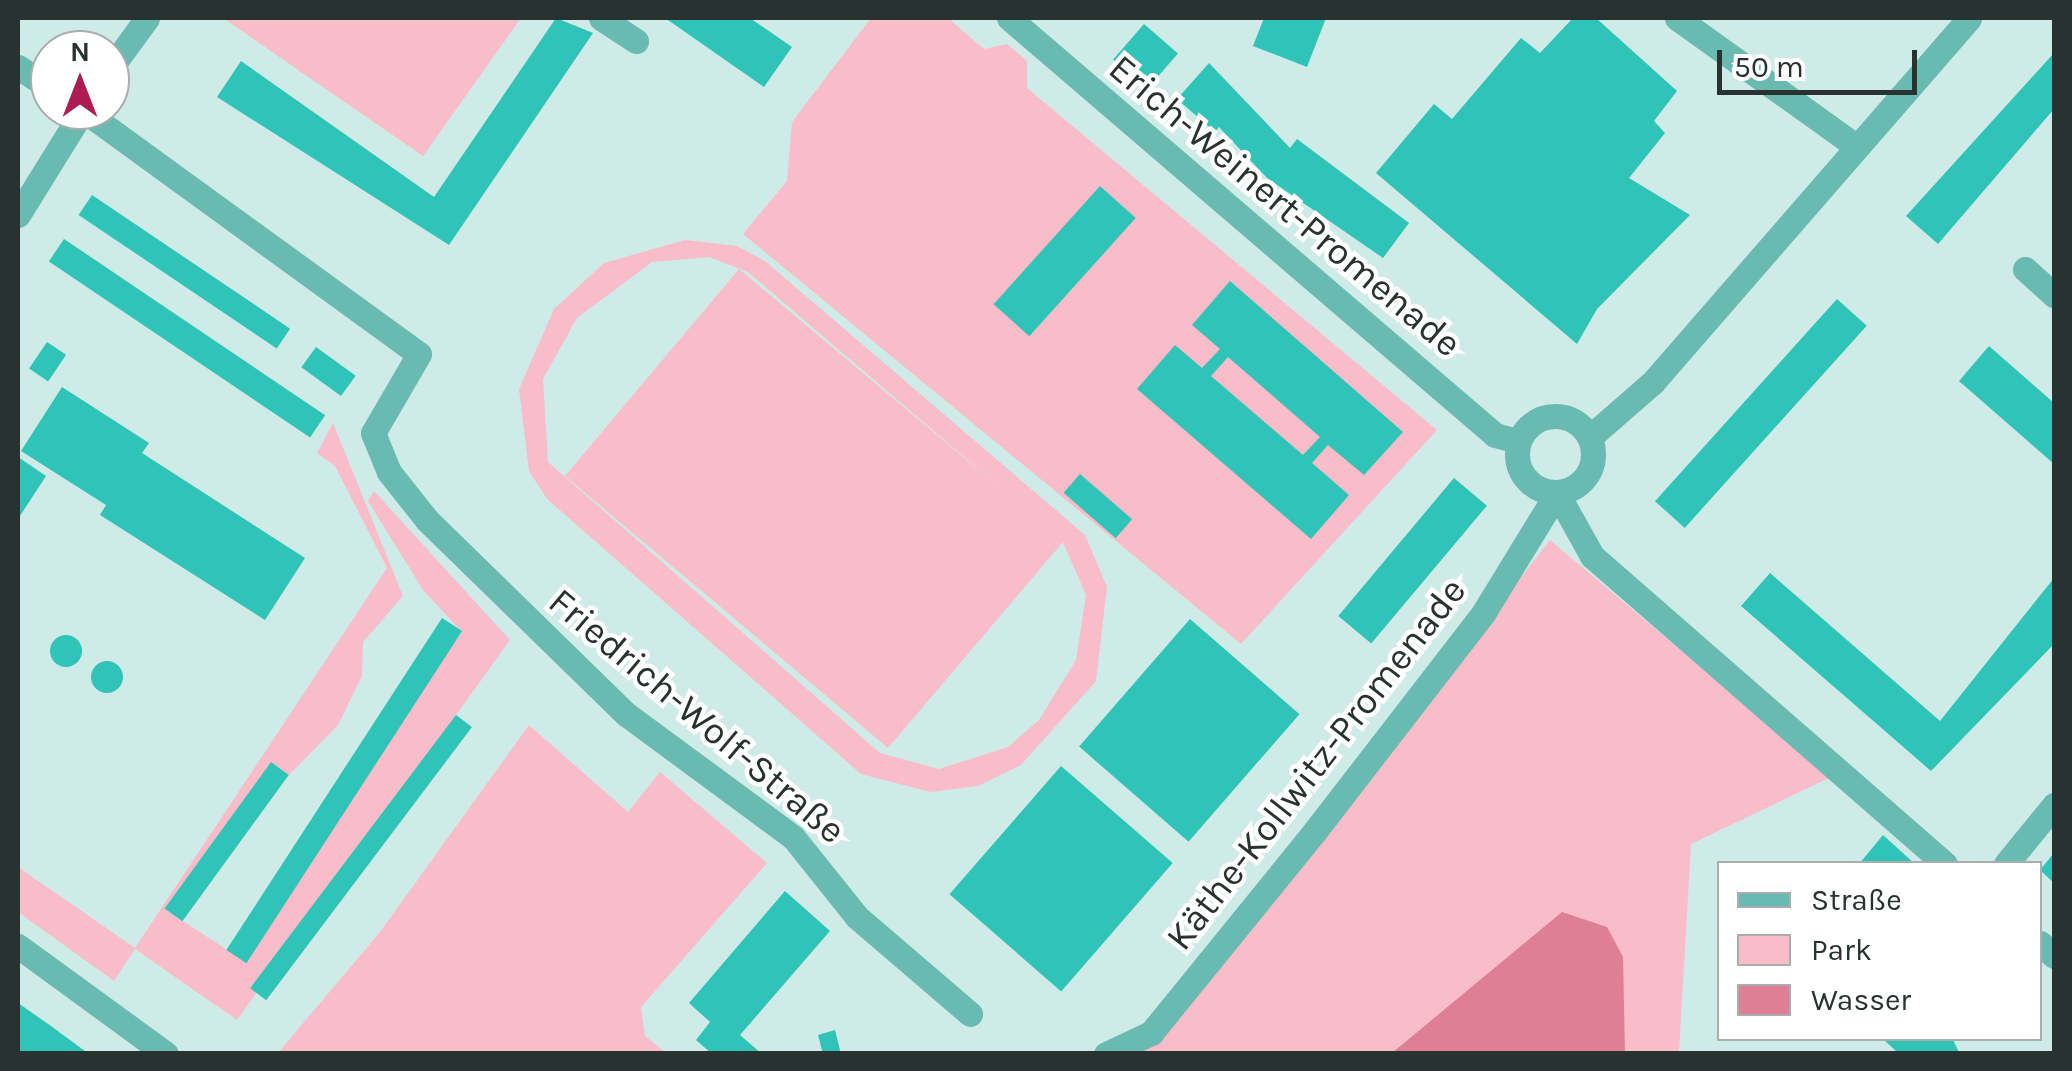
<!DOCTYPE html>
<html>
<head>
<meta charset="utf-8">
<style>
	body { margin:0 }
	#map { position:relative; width:2072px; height:1071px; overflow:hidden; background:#cfebe7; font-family:Karla,sans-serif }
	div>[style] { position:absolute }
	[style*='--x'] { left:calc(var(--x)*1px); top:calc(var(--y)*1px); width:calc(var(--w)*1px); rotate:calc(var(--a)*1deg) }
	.green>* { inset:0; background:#f8bdc9 }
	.water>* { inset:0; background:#df7f95 }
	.building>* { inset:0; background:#2fc4b7; transform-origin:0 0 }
	.round { border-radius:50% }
	.street>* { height:25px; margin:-12.5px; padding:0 12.5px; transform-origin:12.5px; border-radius:12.5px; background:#69bab1 }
	.street>.ring { margin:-12.5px; padding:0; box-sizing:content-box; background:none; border:25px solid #69bab1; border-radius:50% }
	span { translate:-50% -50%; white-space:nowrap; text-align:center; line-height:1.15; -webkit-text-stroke:9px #fff; paint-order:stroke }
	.street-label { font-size:38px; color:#273231 }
	.frame { position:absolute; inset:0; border:20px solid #273231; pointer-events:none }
	.legend { position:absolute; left:1717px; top:861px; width:325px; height:180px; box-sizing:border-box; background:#fff; border:2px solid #a9adad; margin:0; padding:12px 18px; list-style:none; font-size:30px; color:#273231 }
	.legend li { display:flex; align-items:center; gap:20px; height:50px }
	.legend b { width:50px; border:2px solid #a9adad }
	.north { position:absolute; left:30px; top:30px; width:100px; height:100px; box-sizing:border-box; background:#fff; border:2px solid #a9adad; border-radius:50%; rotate:0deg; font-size:28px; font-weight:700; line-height:40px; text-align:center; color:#273231 }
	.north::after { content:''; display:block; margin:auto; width:35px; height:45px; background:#ac1b51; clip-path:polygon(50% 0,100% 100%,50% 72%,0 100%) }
	.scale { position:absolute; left:1717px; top:50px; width:200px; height:45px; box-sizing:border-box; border:5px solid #273231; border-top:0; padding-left:12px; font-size:30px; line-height:35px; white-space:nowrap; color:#273231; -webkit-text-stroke:8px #fff; paint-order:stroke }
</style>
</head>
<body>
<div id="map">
	<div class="green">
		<div style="clip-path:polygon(223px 18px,521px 18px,423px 156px)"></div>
		<div style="clip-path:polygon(871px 18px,948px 18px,984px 49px,1007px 44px,1027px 61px,1027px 88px,1437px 430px,1241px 644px,743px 234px,787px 181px,792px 122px)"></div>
		<div style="clip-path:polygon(evenodd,685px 240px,737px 246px,765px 261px,1085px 535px,1107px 587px,1096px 681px,1021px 765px,978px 786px,930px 792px,861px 774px,547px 499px,529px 471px,519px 389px,554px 309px,604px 263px,685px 240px,709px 257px,748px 272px,1005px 492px,739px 269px,565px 476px,888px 748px,1063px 542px,1086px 595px,1076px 660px,1039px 720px,1008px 747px,939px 769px,880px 753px,548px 462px,543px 379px,577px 318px,652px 262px,709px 257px)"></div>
		<div style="clip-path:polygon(333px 423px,403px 596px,363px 642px,362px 676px,338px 725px,289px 775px,272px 763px,169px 912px,232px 953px,462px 632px,423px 590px,368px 501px,374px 491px,510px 640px,237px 1020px,135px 949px,114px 981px,18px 912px,18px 867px,135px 948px,387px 568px,335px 466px,317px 453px)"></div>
		<div style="clip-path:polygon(1550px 540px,1831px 777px,1691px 844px,1679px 1053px,1140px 1054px,1170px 1027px)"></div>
		<div style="clip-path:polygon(529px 725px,628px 812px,660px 772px,767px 863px,641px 1007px,645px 1036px,666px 1053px,278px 1053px,380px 932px)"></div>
	</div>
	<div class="water">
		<div style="clip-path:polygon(1562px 912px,1607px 927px,1623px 957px,1625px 1053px,1392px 1053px)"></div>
	</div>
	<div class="building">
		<div style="clip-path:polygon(556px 18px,593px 33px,449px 245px,217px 97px,241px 61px,434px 197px)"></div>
		<div style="clip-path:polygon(665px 18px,750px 18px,792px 47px,764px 87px)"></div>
		<div style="clip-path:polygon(1264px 18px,1326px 18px,1307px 67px,1253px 46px)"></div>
		<div style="clip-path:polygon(1573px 18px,1596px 18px,1677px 91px,1654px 121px,1665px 133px,1629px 178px,1690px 215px,1597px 309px,1577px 344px,1376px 173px,1434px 104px,1452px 119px,1521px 38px,1540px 53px)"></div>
		<div style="left:1144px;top:24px;width:45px;height:47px;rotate:41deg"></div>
		<div style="clip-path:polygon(2054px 53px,2054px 109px,1938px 244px,1906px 216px)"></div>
		<div style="clip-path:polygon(1209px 63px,1290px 148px,1297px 139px,1409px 223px,1383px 258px,1267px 178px,1219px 127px,1215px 132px,1177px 99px)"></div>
		<div style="left:1100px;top:186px;width:48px;height:159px;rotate:42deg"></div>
		<div style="left:92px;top:195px;width:239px;height:24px;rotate:34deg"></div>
		<div style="left:64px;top:239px;width:315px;height:27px;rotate:34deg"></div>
		<div style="clip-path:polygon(evenodd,1230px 281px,1403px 432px,1364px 475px,1328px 445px,1312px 463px,1349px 495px,1311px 539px,1137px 389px,1175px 345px,1202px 368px,1220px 349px,1192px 325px,1230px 281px,1228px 357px,1320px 437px,1303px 455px,1211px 376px,1228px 357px)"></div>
		<div style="left:1837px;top:299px;width:40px;height:272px;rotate:42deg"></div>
		<div style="left:47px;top:342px;width:23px;height:32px;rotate:34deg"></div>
		<div style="clip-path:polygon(1989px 346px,2054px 403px,2054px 464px,1959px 381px)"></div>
		<div style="left:316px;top:347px;width:49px;height:25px;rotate:36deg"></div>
		<div style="clip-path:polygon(62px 387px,149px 443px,142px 453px,305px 558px,265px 620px,100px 515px,106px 505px,21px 451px)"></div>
		<div style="clip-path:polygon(18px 457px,46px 476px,18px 519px)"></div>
		<div style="left:1080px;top:474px;width:69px;height:25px;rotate:41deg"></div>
		<div style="left:1454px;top:478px;width:43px;height:180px;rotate:40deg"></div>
		<div style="clip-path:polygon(1770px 573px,1940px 721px,2054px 578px,2054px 644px,1931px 771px,1741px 606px)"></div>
		<div style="left:442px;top:618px;width:24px;height:396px;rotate:33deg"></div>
		<div style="left:1190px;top:619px;width:145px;height:169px;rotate:41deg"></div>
		<div class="round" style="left:50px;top:635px;width:32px;height:32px"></div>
		<div class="round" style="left:91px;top:661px;width:32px;height:32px"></div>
		<div style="left:456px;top:715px;width:20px;height:342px;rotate:37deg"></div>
		<div style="left:271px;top:762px;width:22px;height:181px;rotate:36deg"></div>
		<div style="left:1061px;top:766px;width:148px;height:170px;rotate:41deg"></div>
		<div style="clip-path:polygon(1883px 835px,1915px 864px,1859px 864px)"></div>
		<div style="clip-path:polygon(2054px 853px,2054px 883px,2040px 870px)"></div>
		<div style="clip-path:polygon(785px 891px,830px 931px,740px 1035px,762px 1054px,712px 1054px,696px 1040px,710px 1022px,689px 1003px)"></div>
		<div style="clip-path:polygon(18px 1003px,51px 1026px,89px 1054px,18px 1054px)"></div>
		<div style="clip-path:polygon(835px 1030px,841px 1054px,823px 1054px,818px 1035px)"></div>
		<div style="clip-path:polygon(1882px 1038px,1952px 1038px,1960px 1054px,1899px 1054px)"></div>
	</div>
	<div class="street">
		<div style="--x:601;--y:18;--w:42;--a:33.3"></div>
		<div style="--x:1009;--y:18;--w:640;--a:40.63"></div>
		<div style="--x:1495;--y:435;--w:24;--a:15"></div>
		<div style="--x:1677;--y:18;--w:221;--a:35.6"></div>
		<div style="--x:18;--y:67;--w:38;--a:33"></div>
		<div style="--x:110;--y:69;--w:63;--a:-54"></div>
		<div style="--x:83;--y:110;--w:415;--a:36"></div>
		<div style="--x:419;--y:354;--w:91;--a:120.2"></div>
		<div style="--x:373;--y:433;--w:42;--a:67.7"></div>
		<div style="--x:389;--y:472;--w:61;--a:51.6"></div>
		<div style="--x:427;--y:520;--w:278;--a:44.3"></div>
		<div style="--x:626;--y:714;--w:207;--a:36.4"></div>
		<div style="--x:793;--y:837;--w:102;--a:51.3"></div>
		<div style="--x:857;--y:917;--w:149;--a:40.6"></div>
		<div style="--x:18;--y:215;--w:123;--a:-58.2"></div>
		<div style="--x:2025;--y:269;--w:39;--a:42"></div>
		<div class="ring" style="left:1517px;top:416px;width:51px;height:51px"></div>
		<div style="--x:1590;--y:437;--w:84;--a:-41.1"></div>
		<div style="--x:1653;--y:382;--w:482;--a:-49"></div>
		<div style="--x:1557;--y:493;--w:72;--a:60.9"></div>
		<div style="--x:1592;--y:556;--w:468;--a:41.1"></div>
		<div style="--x:2006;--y:864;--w:76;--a:-50.9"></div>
		<div style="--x:2040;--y:943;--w:19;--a:43"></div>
		<div style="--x:18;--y:946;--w:183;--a:36.1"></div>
		<div style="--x:1106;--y:1054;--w:50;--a:-25"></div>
		<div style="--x:1151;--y:1033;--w:260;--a:-50.9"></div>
		<div style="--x:1315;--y:831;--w:277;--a:-52.3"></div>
		<div style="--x:1484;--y:612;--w:140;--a:-58.5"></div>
	</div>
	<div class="street-label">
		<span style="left:1285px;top:206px;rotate:40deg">Erich-Weinert-Promenade</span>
		<span style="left:697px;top:716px;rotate:40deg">Friedrich-Wolf-Straße</span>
		<span style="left:1316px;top:764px;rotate:-52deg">Käthe-Kollwitz-Promenade</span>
	</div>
	<div class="frame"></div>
	<ul class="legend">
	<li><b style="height:12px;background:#69bab1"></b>Straße</li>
	<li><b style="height:28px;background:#f8bdc9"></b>Park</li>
	<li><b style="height:28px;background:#df7f95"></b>Wasser</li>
	</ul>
	<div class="north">N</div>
	<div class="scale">50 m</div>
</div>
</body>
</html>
